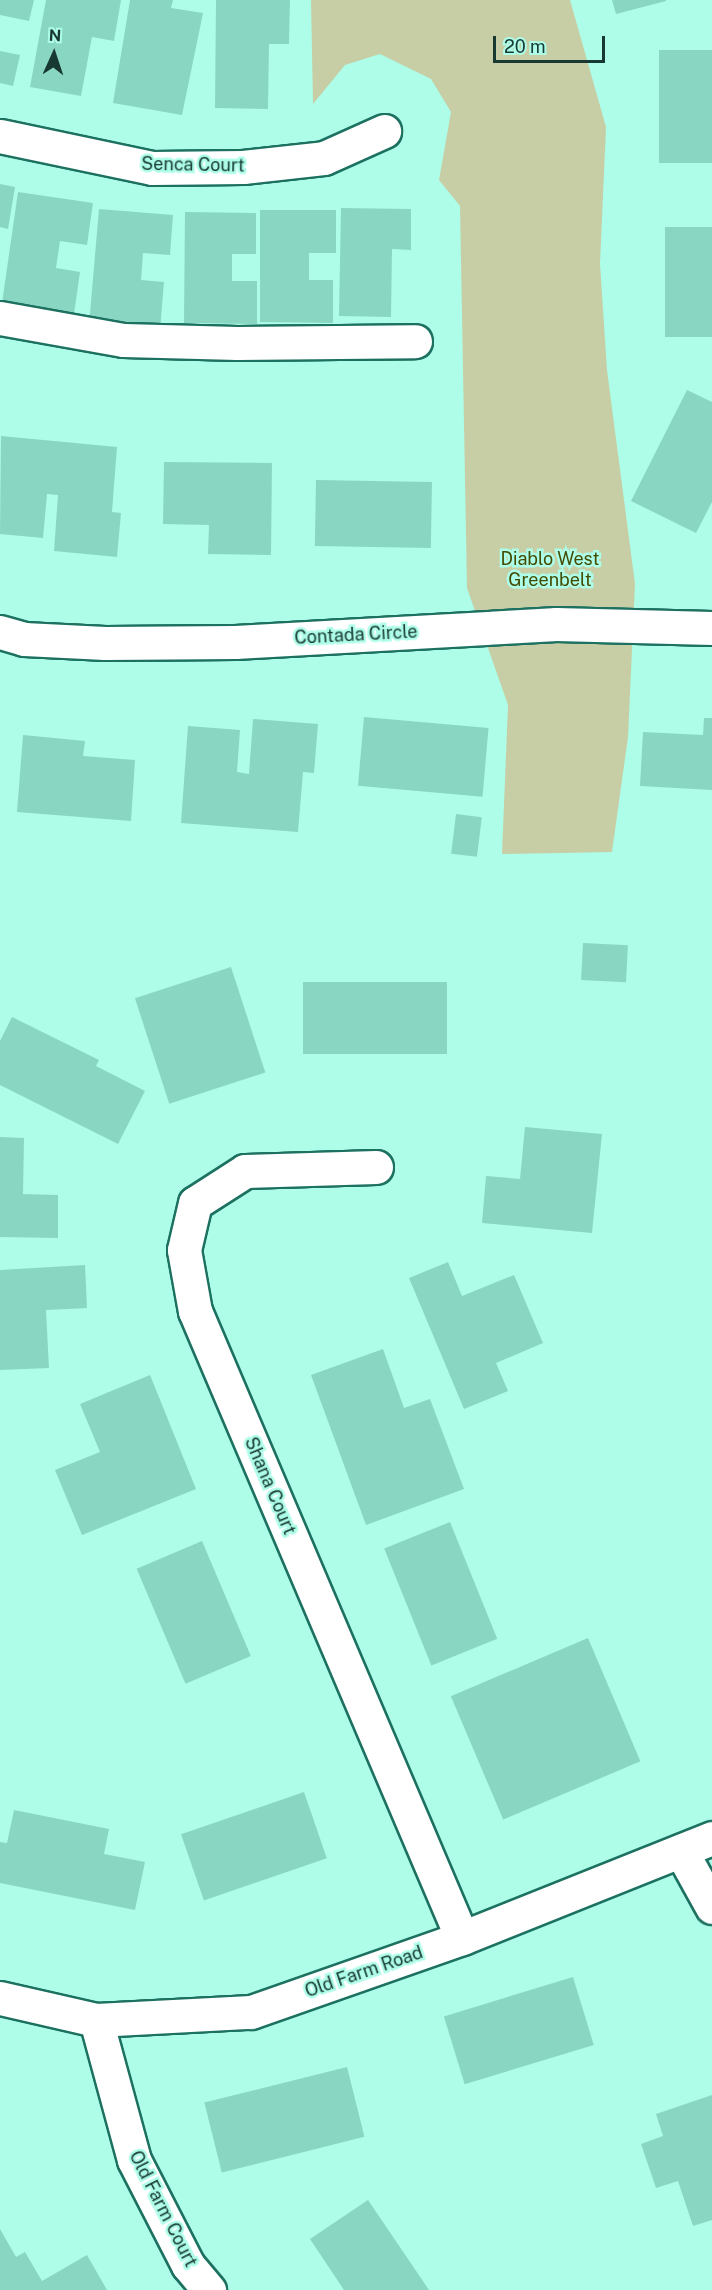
<!DOCTYPE html>
<html>
<head>
<meta charset="utf-8">
<style>
	body { margin:0 }
	#map { position:relative; width:712px; height:2290px; overflow:hidden; background:#adfde8; font-family:"Public Sans",sans-serif }
	div>[style] { position:absolute }
	[style*='--x'] { left:calc(var(--x)*1px); top:calc(var(--y)*1px); width:calc(var(--w)*1px); rotate:calc(var(--a)*1deg) }
	.green>* { inset:0; background:#c7cea5 }
	.building>* { inset:0; background:#89d7c3; transform-origin:0 0 }
	.roads { filter:drop-shadow(2px 0 #1d7160) drop-shadow(-2px 0 #1d7160) drop-shadow(0 2px #1d7160) drop-shadow(0 -2px #1d7160) }
	.minor>* { height:33px; margin:-16.5px; padding:0 16.5px; transform-origin:16.5px; border-radius:16.5px; background:#fff }
	span { translate:-50% -50%; white-space:nowrap; text-align:center; line-height:1.15; -webkit-text-stroke:5px #adfde8; paint-order:stroke }
	.street-label { font-size:18px; color:#183932 }
	.park-label { font-size:18px; color:#434b02 }
	.north { position:absolute; left:24px; top:24px; width:60px; height:60px; -webkit-text-stroke:4px #adfde8; paint-order:stroke; rotate:3deg; font-size:16px; font-weight:700; line-height:24px; text-align:center; color:#183932 }
	.north::after { content:''; display:block; margin:auto; width:21px; height:27px; background:#183932; clip-path:polygon(50% 0,100% 100%,50% 72%,0 100%) }
	.scale { position:absolute; left:493px; top:36px; width:112px; height:27px; box-sizing:border-box; border:3px solid #183932; border-top:0; padding-left:8px; font-size:18px; line-height:21px; white-space:nowrap; color:#183932; -webkit-text-stroke:4px #adfde8; paint-order:stroke }
</style>
</head>
<body>
<div id="map">
	<div class="green">
		<div style="clip-path:polygon(311px 0,570px 0,606px 127px,600px 264px,607px 370px,635px 584px,628px 737px,612px 852px,502px 854px,508px 705px,467px 588px,460px 206px,439px 180px,451px 112px,431px 79px,380px 54px,345px 65px,313px 104px)"></div>
	</div>
	<div class="building">
		<div style="clip-path:polygon(0 0,34px 0,29px 21px,0 15px)"></div>
		<div style="clip-path:polygon(46px 0,121px 0,114px 41px,92px 37px,81px 96px,30px 87px)"></div>
		<div style="clip-path:polygon(130px 0,173px 0,171px 8px,203px 13px,182px 115px,113px 103px)"></div>
		<div style="clip-path:polygon(216px 0,290px 0,289px 44px,269px 44px,268px 109px,215px 108px)"></div>
		<div style="clip-path:polygon(612px 0,666px 0,666px 1px,616px 14px)"></div>
		<div style="left:712px;top:50px;width:113px;height:53px;rotate:90deg"></div>
		<div style="clip-path:polygon(0 51px,20px 55px,13px 86px,0 83px)"></div>
		<div style="clip-path:polygon(0 184px,15px 187px,8px 229px,0 227px)"></div>
		<div style="clip-path:polygon(18px 192px,93px 203px,87px 245px,60px 241px,56px 268px,80px 272px,74px 314px,2px 303px)"></div>
		<div style="clip-path:polygon(341px 208px,411px 209px,411px 250px,392px 249px,391px 317px,339px 316px)"></div>
		<div style="clip-path:polygon(99px 209px,173px 215px,170px 255px,143px 253px,141px 280px,164px 282px,160px 330px,89px 325px)"></div>
		<div style="clip-path:polygon(260px 210px,336px 210px,336px 253px,309px 253px,309px 280px,333px 280px,333px 323px,260px 322px)"></div>
		<div style="clip-path:polygon(185px 212px,256px 213px,256px 254px,232px 254px,232px 281px,257px 281px,257px 324px,184px 323px)"></div>
		<div style="left:712px;top:227px;width:110px;height:47px;rotate:90deg"></div>
		<div style="clip-path:polygon(687px 390px,712px 402px,712px 502px,696px 533px,631px 501px)"></div>
		<div style="clip-path:polygon(1px 436px,117px 447px,112px 512px,121px 513px,117px 557px,54px 551px,58px 495px,47px 494px,43px 538px,0 534px)"></div>
		<div style="clip-path:polygon(164px 462px,272px 463px,271px 555px,208px 554px,209px 525px,163px 524px)"></div>
		<div style="left:316px;top:480px;width:116px;height:66px;rotate:1deg"></div>
		<div style="left:364px;top:717px;width:125px;height:69px;rotate:5deg"></div>
		<div style="clip-path:polygon(704px 718px,712px 718px,712px 790px,640px 786px,643px 732px,703px 735px)"></div>
		<div style="clip-path:polygon(253px 719px,318px 724px,314px 773px,303px 772px,298px 832px,181px 823px,188px 726px,240px 730px,237px 772px,249px 774px)"></div>
		<div style="clip-path:polygon(23px 735px,85px 741px,83px 756px,135px 760px,131px 821px,17px 812px)"></div>
		<div style="left:456px;top:814px;width:26px;height:40px;rotate:7deg"></div>
		<div style="left:583px;top:943px;width:45px;height:37px;rotate:3deg"></div>
		<div style="left:231px;top:967px;width:111px;height:101px;rotate:72deg"></div>
		<div style="left:447px;top:982px;width:72px;height:144px;rotate:90deg"></div>
		<div style="clip-path:polygon(12px 1017px,99px 1060px,96px 1066px,145px 1091px,118px 1144px,0 1085px,0 1041px)"></div>
		<div style="clip-path:polygon(525px 1127px,602px 1134px,592px 1233px,482px 1223px,486px 1176px,520px 1179px)"></div>
		<div style="clip-path:polygon(0 1137px,24px 1138px,23px 1194px,58px 1195px,58px 1238px,0 1237px)"></div>
		<div style="clip-path:polygon(448px 1262px,462px 1296px,514px 1275px,543px 1343px,496px 1363px,508px 1391px,464px 1409px,409px 1278px)"></div>
		<div style="clip-path:polygon(85px 1265px,87px 1308px,46px 1310px,49px 1368px,0 1370px,0 1270px)"></div>
		<div style="clip-path:polygon(383px 1349px,404px 1408px,430px 1399px,464px 1489px,366px 1525px,311px 1375px)"></div>
		<div style="clip-path:polygon(150px 1375px,196px 1489px,82px 1535px,55px 1470px,100px 1452px,80px 1404px)"></div>
		<div style="left:450px;top:1522px;width:126px;height:71px;rotate:68deg"></div>
		<div style="left:202px;top:1541px;width:125px;height:71px;rotate:67deg"></div>
		<div style="left:588px;top:1638px;width:134px;height:149px;rotate:67deg"></div>
		<div style="left:304px;top:1792px;width:70px;height:130px;rotate:71deg"></div>
		<div style="clip-path:polygon(14px 1810px,109px 1829px,104px 1854px,145px 1862px,135px 1910px,0 1883px,0 1842px,7px 1843px)"></div>
		<div style="left:573px;top:1977px;width:71px;height:135px;rotate:73deg"></div>
		<div style="left:347px;top:2067px;width:72px;height:147px;rotate:76deg"></div>
		<div style="clip-path:polygon(712px 2095px,712px 2220px,693px 2226px,678px 2181px,656px 2188px,641px 2144px,663px 2136px,656px 2114px)"></div>
		<div style="clip-path:polygon(368px 2200px,429px 2290px,344px 2290px,310px 2239px)"></div>
		<div style="clip-path:polygon(0 2229px,16px 2257px,25px 2252px,42px 2281px,87px 2255px,107px 2290px,0 2290px)"></div>
	</div>
	<div class="roads">
		<div class="minor">
			<div style="--x:0;--y:136;--w:155;--a:11.9"></div>
			<div style="--x:152;--y:168;--w:91;--a:-0.6"></div>
			<div style="--x:243;--y:167;--w:81;--a:-6.3"></div>
			<div style="--x:324;--y:158;--w:66;--a:-24.2"></div>
			<div style="--x:0;--y:318;--w:125;--a:10.1"></div>
			<div style="--x:123;--y:340;--w:114;--a:1.5"></div>
			<div style="--x:237;--y:343;--w:178;--a:-0.6"></div>
			<div style="--x:0;--y:632;--w:25;--a:16"></div>
			<div style="--x:24;--y:639;--w:81;--a:2.8"></div>
			<div style="--x:105;--y:643;--w:130;--a:-0.4"></div>
			<div style="--x:235;--y:642;--w:322;--a:-3.2"></div>
			<div style="--x:556;--y:624;--w:156;--a:1.5"></div>
			<div style="--x:376;--y:1167;--w:131;--a:178.3"></div>
			<div style="--x:245;--y:1171;--w:59;--a:147.4"></div>
			<div style="--x:195;--y:1203;--w:48;--a:103.2"></div>
			<div style="--x:184;--y:1250;--w:62;--a:79.8"></div>
			<div style="--x:195;--y:1311;--w:681;--a:66.93"></div>
			<div style="--x:681;--y:1851;--w:64;--a:61"></div>
			<div style="--x:0;--y:1998;--w:98;--a:12.9"></div>
			<div style="--x:96;--y:2020;--w:155;--a:-3"></div>
			<div style="--x:251;--y:2012;--w:224;--a:-19.3"></div>
			<div style="--x:462;--y:1938;--w:269;--a:-21.8"></div>
			<div style="--x:96;--y:2020;--w:145;--a:74.8"></div>
			<div style="--x:134;--y:2160;--w:118;--a:62.8"></div>
			<div style="--x:188;--y:2265;--w:33;--a:50"></div>
		</div>
	</div>
	<div class="street-label">
		<span style="left:193px;top:165px;rotate:1deg">Senca Court</span>
		<span style="left:356px;top:635px;rotate:-3deg">Contada Circle</span>
		<span style="left:270px;top:1486px;rotate:67deg">Shana Court</span>
		<span style="left:364px;top:1972px;rotate:-19deg">Old Farm Road</span>
		<span style="left:163px;top:2209px;rotate:63deg">Old Farm Court</span>
	</div>
	<div class="park-label">
		<span style="left:550px;top:570px">Diablo West<br>Greenbelt</span>
	</div>
	<div class="north">N</div>
	<div class="scale">20 m</div>
</div>
</body>
</html>
